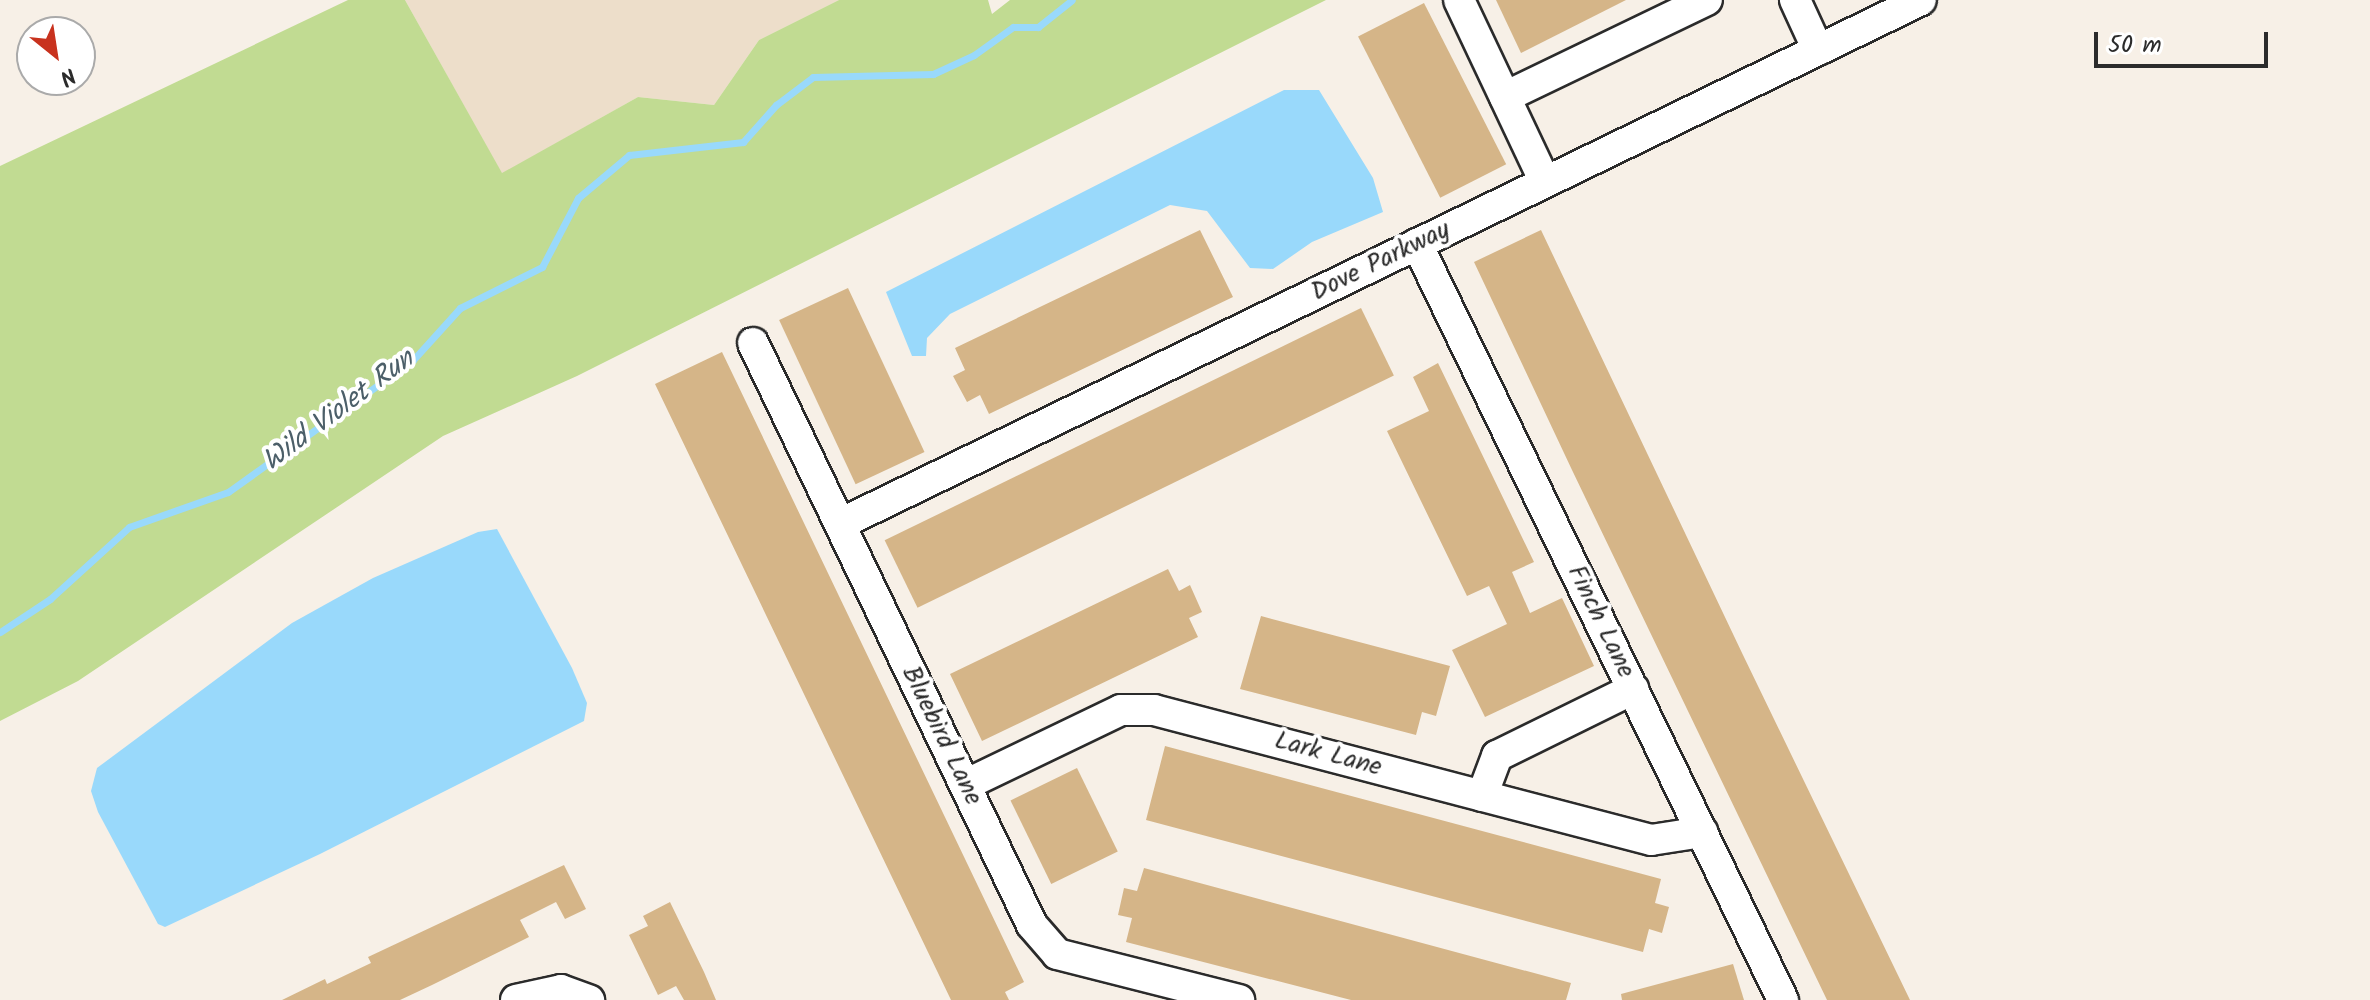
<!DOCTYPE html>
<html>
<head>
<meta charset="utf-8">
<style>
	body { margin:0 }
	#map { position:relative; width:2370px; height:1000px; overflow:hidden; background:#f7f0e7; font-family:Kalam,sans-serif }
	div>[style] { position:absolute }
	[style*='--x'] { left:calc(var(--x)*1px); top:calc(var(--y)*1px); width:calc(var(--w)*1px); rotate:calc(var(--a)*1deg) }
	.built>* { inset:0; background:#eddeca }
	.green>* { inset:0; background:#c1db92 }
	.water>* { inset:0; background:#99d9fb }
	.stream>* { height:7px; margin:-3.5px; padding:0 3.5px; transform-origin:3.5px; border-radius:3.5px; background:#99d9fb }
	.building>* { inset:0; background:#d5b588; transform-origin:0 0 }
	.roads { filter:drop-shadow(2px 0 #2b2b2b) drop-shadow(-2px 0 #2b2b2b) drop-shadow(0 2px #2b2b2b) drop-shadow(0 -2px #2b2b2b) }
	.minor>* { height:30px; margin:-15px; padding:0 15px; transform-origin:15px; border-radius:15px; background:#fff }
	span { translate:-50% -50%; white-space:nowrap; text-align:center; line-height:1.15; -webkit-text-stroke:8px #fff; paint-order:stroke }
	.street-label { font-size:26px; color:#2b2b2b }
	.water-label { font-size:28px; color:#4c5f69; font-style:italic }
	.north { position:absolute; left:16px; top:16px; width:80px; height:80px; box-sizing:border-box; background:#fff; border:2px solid #aaa; border-radius:50%; rotate:150deg; font-size:22px; font-weight:700; line-height:32px; text-align:center; color:#2b2b2b }
	.north::after { content:''; display:block; margin:auto; width:28px; height:36px; background:#c8321e; clip-path:polygon(50% 0,100% 100%,50% 72%,0 100%) }
	.scale { position:absolute; left:2094px; top:32px; width:174px; height:36px; box-sizing:border-box; border:4px solid #2b2b2b; border-top:0; padding-left:10px; font-size:24px; line-height:28px; white-space:nowrap; color:#2b2b2b; -webkit-text-stroke:6px #fff; paint-order:stroke }
</style>
</head>
<body>
<div id="map">
	<div class="built">
		<div style="clip-path:polygon(405px 0,839px 0,759px 40px,714px 105px,638px 97px,502px 174px)"></div>
	</div>
	<div class="green">
		<div style="clip-path:polygon(348px 0,405px 0,502px 173px,638px 97px,714px 105px,759px 40px,839px 0,988px 0,992px 14px,1010px 0,1326px 0,577px 376px,443px 436px,78px 681px,0 721px,0 166px)"></div>
	</div>
	<div class="water">
		<div style="clip-path:polygon(1284px 90px,1319px 90px,1373px 178px,1383px 212px,1312px 242px,1273px 269px,1250px 268px,1207px 211px,1170px 205px,950px 314px,927px 338px,926px 356px,912px 356px,886px 292px)"></div>
		<div style="clip-path:polygon(497px 529px,572px 668px,587px 703px,584px 721px,320px 854px,165px 927px,158px 924px,98px 812px,91px 791px,97px 768px,292px 623px,373px 578px,478px 532px)"></div>
	</div>
	<div class="stream">
		<div style="--x:0;--y:632;--w:60;--a:-33.4"></div>
		<div style="--x:50;--y:599;--w:107;--a:-42.3"></div>
		<div style="--x:129;--y:527;--w:105;--a:-19.5"></div>
		<div style="--x:228;--y:492;--w:227;--a:-35.5"></div>
		<div style="--x:413;--y:360;--w:70;--a:-47.9"></div>
		<div style="--x:460;--y:308;--w:92;--a:-26.6"></div>
		<div style="--x:542;--y:267;--w:78;--a:-62.4"></div>
		<div style="--x:578;--y:198;--w:67;--a:-40.1"></div>
		<div style="--x:629;--y:155;--w:115;--a:-6.5"></div>
		<div style="--x:743;--y:142;--w:50;--a:-48.3"></div>
		<div style="--x:776;--y:105;--w:46;--a:-37.1"></div>
		<div style="--x:813;--y:77;--w:120;--a:-1.4"></div>
		<div style="--x:933;--y:74;--w:45;--a:-24.9"></div>
		<div style="--x:974;--y:55;--w:48;--a:-35.7"></div>
		<div style="--x:1013;--y:27;--w:25;--a:0"></div>
		<div style="--x:1038;--y:27;--w:43;--a:-38.5"></div>
	</div>
	<div class="building">
		<div style="clip-path:polygon(1496px 0,1626px 0,1521px 53px)"></div>
		<div style="left:1424px;top:3px;width:181px;height:74px;rotate:63deg"></div>
		<div style="clip-path:polygon(1200px 230px,1233px 297px,989px 414px,980px 395px,967px 402px,953px 376px,965px 370px,955px 348px)"></div>
		<div style="clip-path:polygon(1541px 230px,1743px 655px,1910px 1000px,1827px 1000px,1572px 470px,1474px 262px)"></div>
		<div style="left:848px;top:288px;width:181px;height:76px;rotate:65deg"></div>
		<div style="left:1361px;top:308px;width:75px;height:530px;rotate:64deg"></div>
		<div style="clip-path:polygon(722px 352px,1024px 982px,1005px 992px,1009px 1000px,951px 1000px,655px 384px)"></div>
		<div style="clip-path:polygon(1438px 363px,1534px 562px,1512px 572px,1530px 613px,1562px 598px,1594px 666px,1485px 717px,1452px 650px,1507px 624px,1489px 586px,1467px 596px,1387px 431px,1429px 411px,1413px 377px)"></div>
		<div style="clip-path:polygon(1168px 569px,1179px 591px,1190px 585px,1202px 612px,1189px 618px,1198px 637px,982px 741px,950px 674px)"></div>
		<div style="clip-path:polygon(1261px 616px,1450px 666px,1436px 716px,1422px 712px,1416px 735px,1240px 689px)"></div>
		<div style="clip-path:polygon(1165px 746px,1661px 879px,1655px 903px,1669px 907px,1662px 933px,1649px 929px,1643px 952px,1146px 820px)"></div>
		<div style="left:1077px;top:768px;width:93px;height:74px;rotate:64deg"></div>
		<div style="clip-path:polygon(564px 865px,586px 909px,565px 919px,556px 902px,520px 920px,529px 937px,432px 985px,400px 1000px,282px 1000px,325px 979px,327px 984px,371px 963px,368px 957px)"></div>
		<div style="clip-path:polygon(1144px 868px,1571px 983px,1566px 1000px,1351px 1000px,1126px 942px,1132px 918px,1118px 915px,1124px 888px,1137px 891px)"></div>
		<div style="clip-path:polygon(670px 902px,704px 972px,716px 1000px,684px 1000px,676px 986px,658px 995px,629px 935px,648px 926px,643px 916px)"></div>
		<div style="clip-path:polygon(1733px 964px,1744px 1000px,1622px 1000px,1621px 994px)"></div>
	</div>
	<div class="roads">
		<div class="minor">
			<div style="--x:1459;--y:0;--w:201;--a:64.7"></div>
			<div style="--x:1795;--y:0;--w:55;--a:65.3"></div>
			<div style="--x:1505;--y:97;--w:224;--a:-25.7"></div>
			<div style="--x:1417;--y:244;--w:840;--a:64.17"></div>
			<div style="--x:753;--y:343;--w:645;--a:64.39"></div>
			<div style="--x:1032;--y:925;--w:38;--a:49"></div>
			<div style="--x:1057;--y:954;--w:188;--a:14.2"></div>
			<div style="--x:840;--y:524;--w:1201;--a:-25.86"></div>
			<div style="--x:965;--y:785;--w:173;--a:-25.7"></div>
			<div style="--x:1121;--y:710;--w:33;--a:0"></div>
			<div style="--x:1154;--y:710;--w:514;--a:14.66"></div>
			<div style="--x:1651;--y:840;--w:52;--a:-8.9"></div>
			<div style="--x:1482;--y:796;--w:43;--a:-69.4"></div>
			<div style="--x:1497;--y:756;--w:152;--a:-26.2"></div>
			<div style="--x:516;--y:1000;--w:46;--a:-12.5"></div>
			<div style="--x:561;--y:990;--w:30;--a:20"></div>
		</div>
	</div>
	<div class="street-label">
		<span style="left:1381px;top:262px;rotate:-26deg">Dove Parkway</span>
		<span style="left:1600px;top:622px;rotate:64deg">Finch Lane</span>
		<span style="left:941px;top:736px;rotate:64deg">Bluebird Lane</span>
		<span style="left:1328px;top:755px;rotate:15deg">Lark Lane</span>
	</div>
	<div class="water-label">
		<span style="left:339px;top:411px;rotate:-37deg">Wild Violet Run</span>
	</div>
	<div class="north">N</div>
	<div class="scale">50 m</div>
</div>
</body>
</html>
